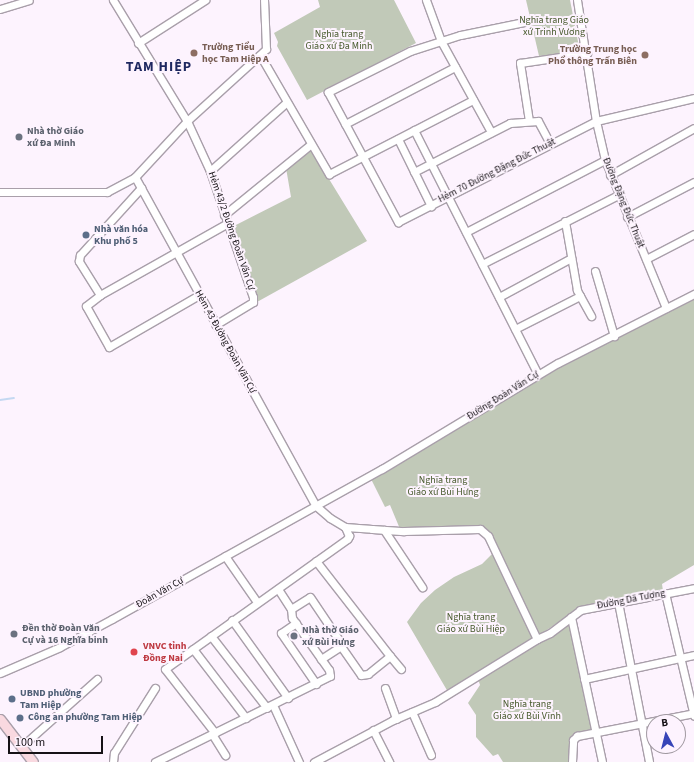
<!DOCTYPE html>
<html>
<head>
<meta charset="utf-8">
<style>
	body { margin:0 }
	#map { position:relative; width:694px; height:762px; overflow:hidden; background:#fdf3fe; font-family:"Source Sans 3",sans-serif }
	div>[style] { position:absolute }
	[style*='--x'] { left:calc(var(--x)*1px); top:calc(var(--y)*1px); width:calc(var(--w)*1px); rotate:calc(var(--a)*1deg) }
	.green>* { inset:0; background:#c1c9b8 }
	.stream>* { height:2px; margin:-1px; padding:0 1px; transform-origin:1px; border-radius:1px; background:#c4d8f2 }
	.roads { filter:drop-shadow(1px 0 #a99faa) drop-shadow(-1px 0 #a99faa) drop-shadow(0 1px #a99faa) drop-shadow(0 -1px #a99faa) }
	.minor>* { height:7px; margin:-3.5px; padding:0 3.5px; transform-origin:3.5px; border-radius:3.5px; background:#fff }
	.major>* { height:9px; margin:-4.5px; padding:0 4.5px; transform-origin:4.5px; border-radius:4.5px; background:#f9d9e0 }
	.dots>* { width:11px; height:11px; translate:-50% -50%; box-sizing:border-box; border:2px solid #fdf3fe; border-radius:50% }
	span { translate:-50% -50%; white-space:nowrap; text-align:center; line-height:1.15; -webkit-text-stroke:4px #fdf3fe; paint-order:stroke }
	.park-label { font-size:10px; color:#475a2d }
	.education-label { font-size:10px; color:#785e54; font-weight:700 }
	.left { translate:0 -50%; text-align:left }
	.right { translate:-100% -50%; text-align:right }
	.worship-label { font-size:10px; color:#5b616d; font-weight:700 }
	.street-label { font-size:10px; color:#161216 }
	.service-label { font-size:10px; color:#4e5e75; font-weight:700 }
	.health-label { font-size:10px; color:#be3a42; font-weight:700 }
	.district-label { font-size:14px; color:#1e2860; font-weight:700; letter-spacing:1px }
	.north { position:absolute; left:646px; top:714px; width:40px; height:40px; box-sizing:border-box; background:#fdf3fe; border:1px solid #a199a1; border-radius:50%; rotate:353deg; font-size:11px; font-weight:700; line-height:16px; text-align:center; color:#161216 }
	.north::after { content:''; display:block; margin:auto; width:14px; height:18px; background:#3745b8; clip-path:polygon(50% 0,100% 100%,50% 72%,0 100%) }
	.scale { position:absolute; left:8px; top:736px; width:95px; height:18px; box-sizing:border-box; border:2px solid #161216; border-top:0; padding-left:5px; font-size:12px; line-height:14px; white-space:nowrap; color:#161216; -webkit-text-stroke:3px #fdf3fe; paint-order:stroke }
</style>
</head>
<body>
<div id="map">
	<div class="green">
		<div style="clip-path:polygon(318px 0,394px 0,416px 43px,307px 100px,277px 46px,278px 42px,274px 33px,320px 7px)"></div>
		<div style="clip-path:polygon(526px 0,570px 0,580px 52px,539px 56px)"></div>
		<div style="clip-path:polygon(310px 148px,367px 241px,257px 302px,232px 227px,291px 197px,286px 168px)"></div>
		<div style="clip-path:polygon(694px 298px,694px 565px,662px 584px,663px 591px,579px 608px,538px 636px,481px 526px,400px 529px,390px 505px,385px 507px,371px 479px,559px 366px)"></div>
		<div style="clip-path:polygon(493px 553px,534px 639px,448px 692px,407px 622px,421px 603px,435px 590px,454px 577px,482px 564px)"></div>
		<div style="clip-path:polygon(570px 621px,592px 731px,576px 734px,570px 762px,503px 762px,498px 754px,493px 756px,476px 737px,476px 715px,468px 703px,480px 685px,478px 679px)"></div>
	</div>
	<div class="stream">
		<div style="--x:0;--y:400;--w:14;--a:-8"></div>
	</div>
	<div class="roads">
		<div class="minor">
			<div style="--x:113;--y:0;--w:142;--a:58.6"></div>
			<div style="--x:187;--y:121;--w:55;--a:65.3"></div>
			<div style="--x:210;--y:171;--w:133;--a:71.2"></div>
			<div style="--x:253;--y:297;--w:5;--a:90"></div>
			<div style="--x:253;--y:302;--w:44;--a:148.8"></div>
			<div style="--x:426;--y:0;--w:44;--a:69.9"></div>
			<div style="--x:441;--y:41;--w:104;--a:61.2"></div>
			<div style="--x:577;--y:0;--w:122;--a:81.1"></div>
			<div style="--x:596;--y:121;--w:40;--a:77"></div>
			<div style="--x:605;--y:160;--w:160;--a:67.6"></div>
			<div style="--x:0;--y:9;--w:30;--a:-17"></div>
			<div style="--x:529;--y:21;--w:70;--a:168.5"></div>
			<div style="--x:460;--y:35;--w:52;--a:162.3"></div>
			<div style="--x:410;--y:51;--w:92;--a:153.4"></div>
			<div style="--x:328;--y:92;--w:148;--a:61.7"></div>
			<div style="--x:398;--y:222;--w:222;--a:-27"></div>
			<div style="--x:596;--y:121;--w:101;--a:-13.2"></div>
			<div style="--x:138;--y:43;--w:80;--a:-32.7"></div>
			<div style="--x:260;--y:55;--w:138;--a:59.9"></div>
			<div style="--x:329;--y:174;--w:162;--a:-27.2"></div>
			<div style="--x:529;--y:121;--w:59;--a:-98.8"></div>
			<div style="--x:520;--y:63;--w:68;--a:-8.5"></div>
			<div style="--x:345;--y:124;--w:124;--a:-27.4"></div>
			<div style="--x:414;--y:130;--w:274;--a:63.1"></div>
			<div style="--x:398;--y:139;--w:75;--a:63.8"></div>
			<div style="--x:210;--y:171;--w:103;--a:-41.9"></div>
			<div style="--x:414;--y:172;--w:108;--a:-27"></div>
			<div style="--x:510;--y:123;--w:28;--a:-4"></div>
			<div style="--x:538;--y:121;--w:26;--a:62"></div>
			<div style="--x:610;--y:175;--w:96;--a:-29.2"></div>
			<div style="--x:135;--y:177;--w:374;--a:61.2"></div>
			<div style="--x:315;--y:505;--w:20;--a:41"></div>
			<div style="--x:330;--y:518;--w:17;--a:31"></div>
			<div style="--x:345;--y:527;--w:27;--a:4"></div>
			<div style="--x:372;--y:529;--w:32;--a:4"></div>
			<div style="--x:404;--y:531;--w:76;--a:-1.5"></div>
			<div style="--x:480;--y:529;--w:11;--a:41"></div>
			<div style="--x:488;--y:536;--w:114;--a:64.6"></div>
			<div style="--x:537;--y:639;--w:14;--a:-25"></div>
			<div style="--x:550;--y:633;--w:38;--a:-37"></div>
			<div style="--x:580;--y:610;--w:116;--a:-10.9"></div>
			<div style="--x:0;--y:192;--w:107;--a:0"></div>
			<div style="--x:107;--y:192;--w:32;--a:-28"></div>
			<div style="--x:135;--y:177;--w:76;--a:-47.1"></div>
			<div style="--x:187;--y:121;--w:107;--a:-42.3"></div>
			<div style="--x:266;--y:49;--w:49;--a:-92.3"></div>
			<div style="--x:224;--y:215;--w:112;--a:-39.2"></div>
			<div style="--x:627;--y:217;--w:76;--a:-27.6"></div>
			<div style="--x:466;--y:232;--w:157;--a:-27.4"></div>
			<div style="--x:646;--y:259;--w:54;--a:-27.5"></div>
			<div style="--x:482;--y:264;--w:153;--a:-26.9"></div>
			<div style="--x:595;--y:271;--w:68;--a:73.7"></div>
			<div style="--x:100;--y:295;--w:40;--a:-122"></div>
			<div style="--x:79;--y:261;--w:6;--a:-81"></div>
			<div style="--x:80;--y:255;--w:91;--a:-47.7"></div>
			<div style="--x:199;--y:295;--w:104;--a:150"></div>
			<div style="--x:109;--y:347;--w:47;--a:-119.3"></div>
			<div style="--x:86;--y:306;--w:18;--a:-38"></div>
			<div style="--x:100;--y:295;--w:147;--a:-29.4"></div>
			<div style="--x:580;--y:296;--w:23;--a:61"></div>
			<div style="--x:499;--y:297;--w:82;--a:-28.4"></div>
			<div style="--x:515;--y:329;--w:73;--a:-26.9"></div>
			<div style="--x:580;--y:296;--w:7;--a:-117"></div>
			<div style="--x:577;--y:290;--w:70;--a:-99.9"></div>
			<div style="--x:384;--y:530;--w:69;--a:56.3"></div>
			<div style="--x:225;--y:556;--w:56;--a:55.2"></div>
			<div style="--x:316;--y:561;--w:120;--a:52.1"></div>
			<div style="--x:390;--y:656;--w:28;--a:141"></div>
			<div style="--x:368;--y:674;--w:7;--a:172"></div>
			<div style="--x:361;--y:675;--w:35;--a:-125"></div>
			<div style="--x:665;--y:593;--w:126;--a:76.7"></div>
			<div style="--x:618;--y:602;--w:163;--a:79"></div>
			<div style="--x:291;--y:609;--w:22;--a:-32"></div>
			<div style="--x:310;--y:597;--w:55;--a:56"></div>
			<div style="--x:341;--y:643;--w:3;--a:90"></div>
			<div style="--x:341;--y:646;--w:24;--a:147"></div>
			<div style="--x:571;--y:617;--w:148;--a:77.9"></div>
			<div style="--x:232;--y:620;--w:96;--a:54.3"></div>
			<div style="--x:296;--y:623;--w:18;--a:146"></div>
			<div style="--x:281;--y:633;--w:62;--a:55.5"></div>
			<div style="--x:211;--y:636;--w:91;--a:52.1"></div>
			<div style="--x:193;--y:649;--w:87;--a:52.5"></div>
			<div style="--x:390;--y:656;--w:17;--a:50"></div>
			<div style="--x:0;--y:673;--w:65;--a:-23.4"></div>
			<div style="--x:60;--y:647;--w:59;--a:-28.3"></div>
			<div style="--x:112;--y:619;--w:309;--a:-29.1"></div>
			<div style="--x:382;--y:469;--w:205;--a:-31.1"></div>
			<div style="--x:558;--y:363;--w:153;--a:-26.9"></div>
			<div style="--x:584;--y:679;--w:113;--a:-12.3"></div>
			<div style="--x:385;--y:688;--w:33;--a:70"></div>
			<div style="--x:273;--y:705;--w:63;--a:65.5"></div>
			<div style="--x:412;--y:712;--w:47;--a:66.2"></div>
			<div style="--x:373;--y:730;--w:36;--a:63"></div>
			<div style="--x:215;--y:733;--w:81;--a:-128"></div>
			<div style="--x:165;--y:669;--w:224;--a:-35.5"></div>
			<div style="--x:347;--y:539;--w:4;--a:-56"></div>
			<div style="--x:349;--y:536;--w:10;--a:-114"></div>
			<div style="--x:212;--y:734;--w:25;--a:58"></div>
			<div style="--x:21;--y:747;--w:102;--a:-41.8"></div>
			<div style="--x:113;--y:762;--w:9;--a:-84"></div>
			<div style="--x:114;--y:753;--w:77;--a:-57.8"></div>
			<div style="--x:155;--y:762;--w:195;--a:-26.2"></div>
			<div style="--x:330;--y:676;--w:6;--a:-99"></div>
			<div style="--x:329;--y:670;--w:64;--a:-125.4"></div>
			<div style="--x:292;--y:618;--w:9;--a:-96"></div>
			<div style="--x:291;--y:609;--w:24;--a:-123"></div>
			<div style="--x:314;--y:762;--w:89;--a:-28"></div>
			<div style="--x:393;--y:720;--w:46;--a:-23.2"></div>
			<div style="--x:435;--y:702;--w:120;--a:-31.7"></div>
			<div style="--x:572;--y:762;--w:22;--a:-87"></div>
			<div style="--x:573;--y:740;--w:6;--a:-45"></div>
			<div style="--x:577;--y:736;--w:119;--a:-11.1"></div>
		</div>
		<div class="major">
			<div style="--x:0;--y:719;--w:54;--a:52.5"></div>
		</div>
	</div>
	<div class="dots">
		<div style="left:194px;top:53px;background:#8d6e63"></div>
		<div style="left:645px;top:55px;background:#8d6e63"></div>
		<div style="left:19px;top:137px;background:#6b7280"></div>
		<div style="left:86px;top:235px;background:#5c6f8a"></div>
		<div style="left:14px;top:634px;background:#6b7280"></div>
		<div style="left:294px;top:636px;background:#6b7280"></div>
		<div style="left:134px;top:652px;background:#e0444e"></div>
		<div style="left:12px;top:699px;background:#5c6f8a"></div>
		<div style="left:20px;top:718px;background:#5c6f8a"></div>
	</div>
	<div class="park-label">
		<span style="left:554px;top:26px">Nghĩa trang Giáo<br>xứ Trinh Vương</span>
		<span style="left:339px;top:40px">Nghĩa trang<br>Giáo xứ Đa Minh</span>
		<span style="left:443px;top:486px">Nghĩa trang<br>Giáo xứ Bùi Hưng</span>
		<span style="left:471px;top:623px">Nghĩa trang<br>Giáo xứ Bùi Hiệp</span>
		<span style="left:527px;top:710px">Nghĩa trang<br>Giáo xứ Bùi Vĩnh</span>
	</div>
	<div class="education-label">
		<span class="left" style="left:202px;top:53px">Trường Tiểu<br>học Tam Hiệp A</span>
		<span class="right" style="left:637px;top:55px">Trường Trung học<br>Phổ thông Trấn Biên</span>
	</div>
	<div class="worship-label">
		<span class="left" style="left:27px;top:137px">Nhà thờ Giáo<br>xứ Đa Minh</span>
		<span class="left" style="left:22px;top:634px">Đền thờ Đoàn Văn<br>Cự và 16 Nghĩa binh</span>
		<span class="left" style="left:302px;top:636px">Nhà thờ Giáo<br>xứ Bùi Hưng</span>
	</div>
	<div class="street-label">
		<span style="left:497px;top:171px;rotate:-27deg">Hẻm 70 Đường Đặng Đức Thuật</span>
		<span style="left:623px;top:203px;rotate:68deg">Đường Đặng Đức Thuật</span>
		<span style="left:231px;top:231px;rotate:71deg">Hẻm 43/2 Đường Đoàn Văn Cự</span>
		<span style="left:225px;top:342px;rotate:61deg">Hẻm 43 Đường Đoàn Văn Cự</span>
		<span style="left:503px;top:396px;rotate:-32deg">Đường Đoàn Văn Cự</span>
		<span style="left:160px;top:593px;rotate:-29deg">Đoàn Văn Cự</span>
		<span style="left:631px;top:600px;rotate:-11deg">Đường Dã Tượng</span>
	</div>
	<div class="service-label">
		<span class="left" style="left:94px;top:235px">Nhà văn hóa<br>Khu phố 5</span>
		<span class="left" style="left:20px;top:699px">UBND phường<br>Tam Hiệp</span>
		<span class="left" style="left:28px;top:718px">Công an phường Tam Hiệp</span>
	</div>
	<div class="health-label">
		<span class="left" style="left:143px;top:652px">VNVC tỉnh<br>Đồng Nai</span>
	</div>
	<div class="district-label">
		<span style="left:159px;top:67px">TAM HIỆP</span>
	</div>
	<div class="north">B</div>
	<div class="scale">100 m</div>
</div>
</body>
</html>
